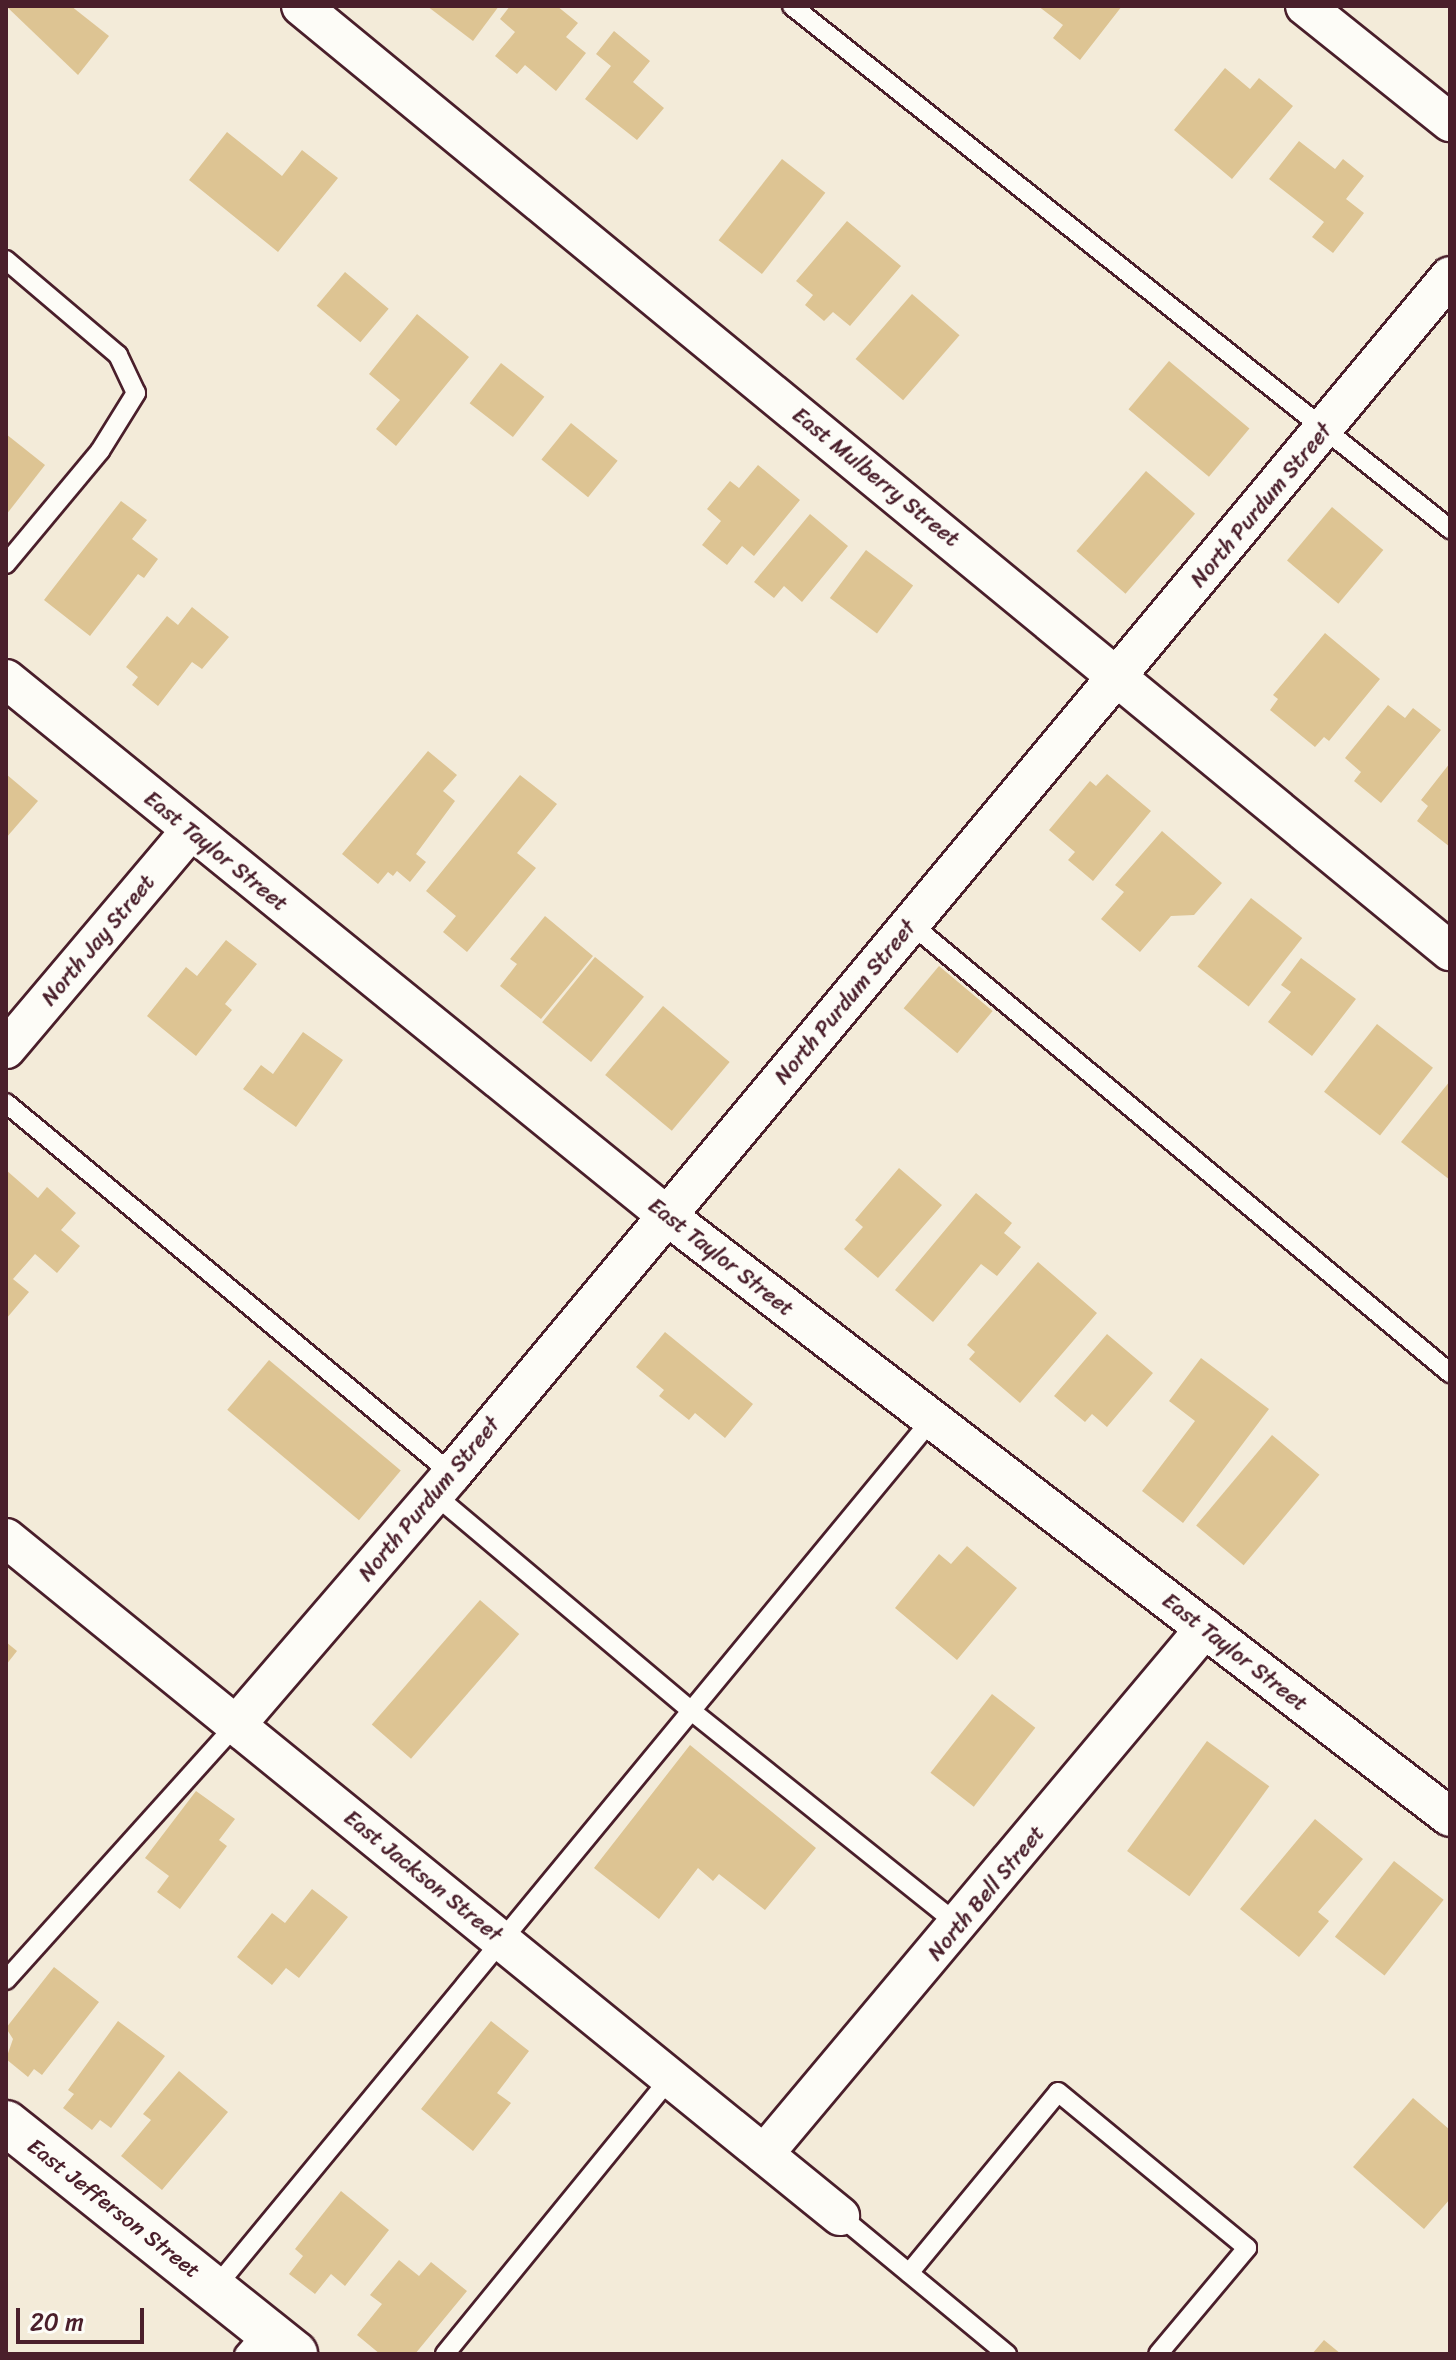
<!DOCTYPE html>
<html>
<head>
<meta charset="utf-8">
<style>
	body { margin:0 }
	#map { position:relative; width:1456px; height:2360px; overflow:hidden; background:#f3ebd9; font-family:Sriracha,sans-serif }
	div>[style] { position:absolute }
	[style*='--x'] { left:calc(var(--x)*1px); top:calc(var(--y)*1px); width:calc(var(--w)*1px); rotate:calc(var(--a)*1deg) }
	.building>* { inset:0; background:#ddc493; transform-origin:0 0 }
	.roads { filter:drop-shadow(2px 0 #4a1f2b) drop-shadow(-2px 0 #4a1f2b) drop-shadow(0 2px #4a1f2b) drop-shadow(0 -2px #4a1f2b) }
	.lane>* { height:18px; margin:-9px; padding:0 9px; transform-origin:9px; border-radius:9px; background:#fdfcf7 }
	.street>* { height:38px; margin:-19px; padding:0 19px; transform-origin:19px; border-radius:19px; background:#fdfcf7 }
	.secondary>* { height:44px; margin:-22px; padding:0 22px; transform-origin:22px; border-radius:22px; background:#fdfcf7 }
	span { translate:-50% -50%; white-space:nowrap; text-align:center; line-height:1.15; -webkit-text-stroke:7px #fdfcf7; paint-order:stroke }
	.street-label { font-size:22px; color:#4a1f2b }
	.frame { position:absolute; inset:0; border:8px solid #4a1f2b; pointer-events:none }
	.scale { position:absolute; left:16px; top:2308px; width:128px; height:36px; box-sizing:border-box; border:4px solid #4a1f2b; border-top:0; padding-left:10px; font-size:24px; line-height:28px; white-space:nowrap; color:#4a1f2b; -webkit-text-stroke:6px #fdfcf7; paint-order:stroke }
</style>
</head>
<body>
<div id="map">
	<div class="building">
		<div style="clip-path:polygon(6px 6px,71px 6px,109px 36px,78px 75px)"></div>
		<div style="clip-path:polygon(427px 6px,499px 6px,473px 41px)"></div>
		<div style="clip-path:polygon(510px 6px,557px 6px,578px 23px,566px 37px,586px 53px,556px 91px,525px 65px,517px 74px,495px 56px,515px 32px,500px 19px)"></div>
		<div style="clip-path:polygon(1038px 6px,1122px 6px,1080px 60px,1053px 38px,1063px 25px)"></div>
		<div style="clip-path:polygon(614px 31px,650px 61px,633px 82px,664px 108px,637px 140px,585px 99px,611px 66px,596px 54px)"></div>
		<div style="clip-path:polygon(1225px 68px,1250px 89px,1259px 78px,1293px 106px,1232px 179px,1174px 130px)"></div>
		<div style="clip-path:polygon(227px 132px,282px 176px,302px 150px,338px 178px,278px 252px,189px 180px)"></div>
		<div style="clip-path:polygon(1299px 141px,1335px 169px,1343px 159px,1364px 176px,1346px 199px,1364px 213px,1333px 253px,1312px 237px,1324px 222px,1269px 179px)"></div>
		<div style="left:782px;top:159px;width:55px;height:103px;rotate:38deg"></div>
		<div style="clip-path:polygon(847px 221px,901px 266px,850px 326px,833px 312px,824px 321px,805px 305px,813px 295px,796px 281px)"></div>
		<div style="left:345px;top:272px;width:57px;height:44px;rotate:40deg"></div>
		<div style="left:912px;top:294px;width:63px;height:86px;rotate:41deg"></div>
		<div style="clip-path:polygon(417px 314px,469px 357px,396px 446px,376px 429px,400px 400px,369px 374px)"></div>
		<div style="left:1169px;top:361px;width:105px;height:63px;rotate:40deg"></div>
		<div style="left:501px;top:363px;width:55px;height:51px;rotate:38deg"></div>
		<div style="left:571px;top:423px;width:60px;height:47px;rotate:39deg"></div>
		<div style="clip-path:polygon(6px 434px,45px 465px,6px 515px)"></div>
		<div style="clip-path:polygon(758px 465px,800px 500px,754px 556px,742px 546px,727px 565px,702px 545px,721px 521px,707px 509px,730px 481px,739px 488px)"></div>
		<div style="left:1146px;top:471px;width:65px;height:106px;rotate:41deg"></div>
		<div style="clip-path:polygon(121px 501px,147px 520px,132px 539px,158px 559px,144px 578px,138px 574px,90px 636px,44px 600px)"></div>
		<div style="left:1332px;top:507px;width:67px;height:70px;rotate:40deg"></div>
		<div style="clip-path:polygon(810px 514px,848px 546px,802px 602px,784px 586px,774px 598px,754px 582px)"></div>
		<div style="left:866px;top:550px;width:59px;height:60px;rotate:37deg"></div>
		<div style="clip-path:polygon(192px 607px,229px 637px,202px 669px,192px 662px,158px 706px,132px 685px,138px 677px,126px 667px,167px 616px,178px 625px)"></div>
		<div style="clip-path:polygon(1325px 633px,1380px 679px,1329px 741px,1324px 737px,1315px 747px,1270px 710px,1278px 699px,1273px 695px)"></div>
		<div style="clip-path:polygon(1388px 705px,1405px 718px,1413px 708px,1441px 730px,1381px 803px,1354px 781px,1361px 772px,1345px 758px)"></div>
		<div style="clip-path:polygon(428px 751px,457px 775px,443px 791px,455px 801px,416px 854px,426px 862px,410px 882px,397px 871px,393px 876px,388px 872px,378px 884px,342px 854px)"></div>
		<div style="clip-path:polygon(1450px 763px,1450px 847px,1417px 821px,1428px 806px,1421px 800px)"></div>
		<div style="clip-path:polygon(6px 774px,38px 801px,6px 838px)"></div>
		<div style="clip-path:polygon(1107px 774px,1151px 811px,1093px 881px,1068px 860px,1075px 852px,1049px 830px,1090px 781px,1096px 786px)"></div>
		<div style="clip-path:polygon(520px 775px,557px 804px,517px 853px,536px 868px,467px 952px,443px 932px,456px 916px,426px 891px)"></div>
		<div style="clip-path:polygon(1162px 831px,1222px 883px,1194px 915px,1171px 916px,1140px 952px,1101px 919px,1124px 892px,1115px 885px)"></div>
		<div style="left:1251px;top:898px;width:65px;height:87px;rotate:38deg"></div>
		<div style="clip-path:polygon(545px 916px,593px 956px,541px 1019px,500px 986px,517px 964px,510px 959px)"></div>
		<div style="clip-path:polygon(226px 940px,257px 964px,225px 1004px,232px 1010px,196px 1056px,147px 1016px,186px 967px,197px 976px)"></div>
		<div style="left:595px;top:957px;width:63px;height:84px;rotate:39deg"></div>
		<div style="clip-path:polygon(1301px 958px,1356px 999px,1312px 1056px,1268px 1022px,1291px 992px,1281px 985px)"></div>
		<div style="left:939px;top:966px;width:70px;height:55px;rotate:40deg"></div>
		<div style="left:663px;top:1006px;width:87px;height:90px;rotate:40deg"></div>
		<div style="left:1377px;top:1024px;width:71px;height:86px;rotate:38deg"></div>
		<div style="clip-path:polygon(303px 1032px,343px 1060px,296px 1127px,243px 1089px,261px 1065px,273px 1074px)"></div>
		<div style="clip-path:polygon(1450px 1081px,1450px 1180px,1401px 1142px)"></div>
		<div style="clip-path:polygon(899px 1168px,942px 1205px,878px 1278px,844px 1249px,863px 1227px,855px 1220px)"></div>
		<div style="clip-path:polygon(6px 1170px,38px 1198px,47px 1187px,76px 1213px,61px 1230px,80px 1246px,57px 1273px,35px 1254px,13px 1279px,29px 1292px,6px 1319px)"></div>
		<div style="clip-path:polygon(976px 1193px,1012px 1223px,1004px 1233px,1021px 1247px,997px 1276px,981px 1264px,933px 1322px,895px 1290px)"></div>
		<div style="clip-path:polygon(1038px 1262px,1097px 1313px,1020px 1403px,969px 1359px,975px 1352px,967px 1345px)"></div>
		<div style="clip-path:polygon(665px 1332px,753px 1404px,725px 1438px,695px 1413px,689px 1420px,659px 1396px,664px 1390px,636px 1367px)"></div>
		<div style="clip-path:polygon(1107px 1334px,1153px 1373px,1107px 1427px,1092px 1414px,1085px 1422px,1054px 1396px)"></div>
		<div style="clip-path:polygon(1201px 1358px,1269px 1409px,1183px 1523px,1142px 1491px,1195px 1421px,1169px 1401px)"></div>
		<div style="left:269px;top:1360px;width:172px;height:65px;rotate:40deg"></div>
		<div style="left:1272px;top:1435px;width:62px;height:118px;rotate:40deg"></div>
		<div style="clip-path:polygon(967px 1546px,1017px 1588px,957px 1660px,895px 1608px,939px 1554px,951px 1564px)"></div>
		<div style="left:480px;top:1600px;width:52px;height:165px;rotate:41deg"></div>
		<div style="clip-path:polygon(6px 1642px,17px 1651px,6px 1665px)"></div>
		<div style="left:992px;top:1694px;width:55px;height:100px;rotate:38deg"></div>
		<div style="left:1207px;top:1741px;width:77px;height:136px;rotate:36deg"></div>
		<div style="clip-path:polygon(690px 1745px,816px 1848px,765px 1910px,719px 1874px,713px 1881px,698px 1868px,659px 1919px,594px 1868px)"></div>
		<div style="clip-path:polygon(196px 1791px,235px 1819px,219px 1840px,227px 1846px,180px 1909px,157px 1892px,169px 1876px,145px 1858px)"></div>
		<div style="clip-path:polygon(1315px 1819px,1363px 1859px,1318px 1912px,1329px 1921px,1299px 1957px,1240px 1909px)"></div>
		<div style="left:1394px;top:1861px;width:63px;height:96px;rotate:38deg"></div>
		<div style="clip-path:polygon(312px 1889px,348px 1917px,299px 1978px,286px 1968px,272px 1985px,237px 1957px,272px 1913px,285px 1923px)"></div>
		<div style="clip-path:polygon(54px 1967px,99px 2002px,42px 2075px,34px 2069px,28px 2077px,6px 2059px,13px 2039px,6px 2028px)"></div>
		<div style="clip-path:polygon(118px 2021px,165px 2056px,111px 2128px,100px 2120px,92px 2130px,63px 2108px,74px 2094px,68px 2090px)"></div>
		<div style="clip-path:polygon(491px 2021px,529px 2051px,497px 2093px,511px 2103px,473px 2151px,421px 2109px)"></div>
		<div style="clip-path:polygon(179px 2071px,228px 2112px,162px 2190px,121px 2156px,151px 2120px,143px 2114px)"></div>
		<div style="clip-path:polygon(1413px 2098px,1450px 2130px,1450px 2199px,1424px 2229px,1353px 2167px)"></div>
		<div style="clip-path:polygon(341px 2191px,389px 2230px,345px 2286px,331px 2274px,315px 2294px,289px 2274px,303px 2256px,295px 2249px)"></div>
		<div style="clip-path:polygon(399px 2260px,419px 2276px,431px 2262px,467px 2291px,415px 2354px,380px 2354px,357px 2335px,382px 2304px,370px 2295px)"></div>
		<div style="clip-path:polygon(1324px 2340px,1341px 2354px,1312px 2354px)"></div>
	</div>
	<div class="roads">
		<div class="lane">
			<div style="--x:792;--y:6;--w:841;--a:38.48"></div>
			<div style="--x:6;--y:260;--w:147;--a:40.3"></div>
			<div style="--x:118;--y:355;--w:42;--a:64.7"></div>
			<div style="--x:136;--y:393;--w:68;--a:121.8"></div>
			<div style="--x:100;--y:451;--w:147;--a:129.8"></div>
			<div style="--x:911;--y:924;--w:702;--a:39.8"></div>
			<div style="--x:6;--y:1103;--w:580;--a:39.75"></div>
			<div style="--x:435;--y:1495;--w:339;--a:40.1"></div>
			<div style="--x:694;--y:1713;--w:339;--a:38.7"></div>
			<div style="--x:6;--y:1980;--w:343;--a:-48"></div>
			<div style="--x:840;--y:2216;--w:217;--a:39.6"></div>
			<div style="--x:909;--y:2273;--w:234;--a:-50.5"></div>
			<div style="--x:1058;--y:2092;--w:245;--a:39.5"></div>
			<div style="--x:1247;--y:2248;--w:138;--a:130"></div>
			<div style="--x:215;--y:2288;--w:1127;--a:-50.47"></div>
			<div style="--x:244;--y:2354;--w:32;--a:-49"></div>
			<div style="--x:445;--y:2354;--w:357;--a:-50.8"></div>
		</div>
		<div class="street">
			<div style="--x:301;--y:6;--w:1488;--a:39.44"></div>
			<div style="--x:1305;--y:6;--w:186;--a:38.7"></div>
			<div style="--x:6;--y:679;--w:850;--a:39.08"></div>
			<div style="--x:666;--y:1215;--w:988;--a:37.52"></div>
			<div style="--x:6;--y:1049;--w:285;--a:-49.8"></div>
			<div style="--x:6;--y:1538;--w:1075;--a:39.11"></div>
			<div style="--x:236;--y:1725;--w:331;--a:-49.3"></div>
			<div style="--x:452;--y:1474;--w:1559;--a:-50.2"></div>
			<div style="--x:764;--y:2154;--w:686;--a:-50.02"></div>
		</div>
		<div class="secondary">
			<div style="--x:6;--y:2123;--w:370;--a:38.6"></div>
		</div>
	</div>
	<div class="street-label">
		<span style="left:876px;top:477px;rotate:39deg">East Mulberry Street</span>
		<span style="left:1261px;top:505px;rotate:-50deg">North Purdum Street</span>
		<span style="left:216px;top:851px;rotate:39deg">East Taylor Street</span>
		<span style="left:98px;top:940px;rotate:-50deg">North Jay Street</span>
		<span style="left:845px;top:1002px;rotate:-50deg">North Purdum Street</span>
		<span style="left:721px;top:1257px;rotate:38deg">East Taylor Street</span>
		<span style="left:429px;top:1499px;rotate:-50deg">North Purdum Street</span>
		<span style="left:1235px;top:1652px;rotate:38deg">East Taylor Street</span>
		<span style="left:423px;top:1876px;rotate:39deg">East Jackson Street</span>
		<span style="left:986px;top:1893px;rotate:-50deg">North Bell Street</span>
		<span style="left:114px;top:2208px;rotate:38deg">East Jefferson Street</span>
	</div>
	<div class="frame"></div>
	<div class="scale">20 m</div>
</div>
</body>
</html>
